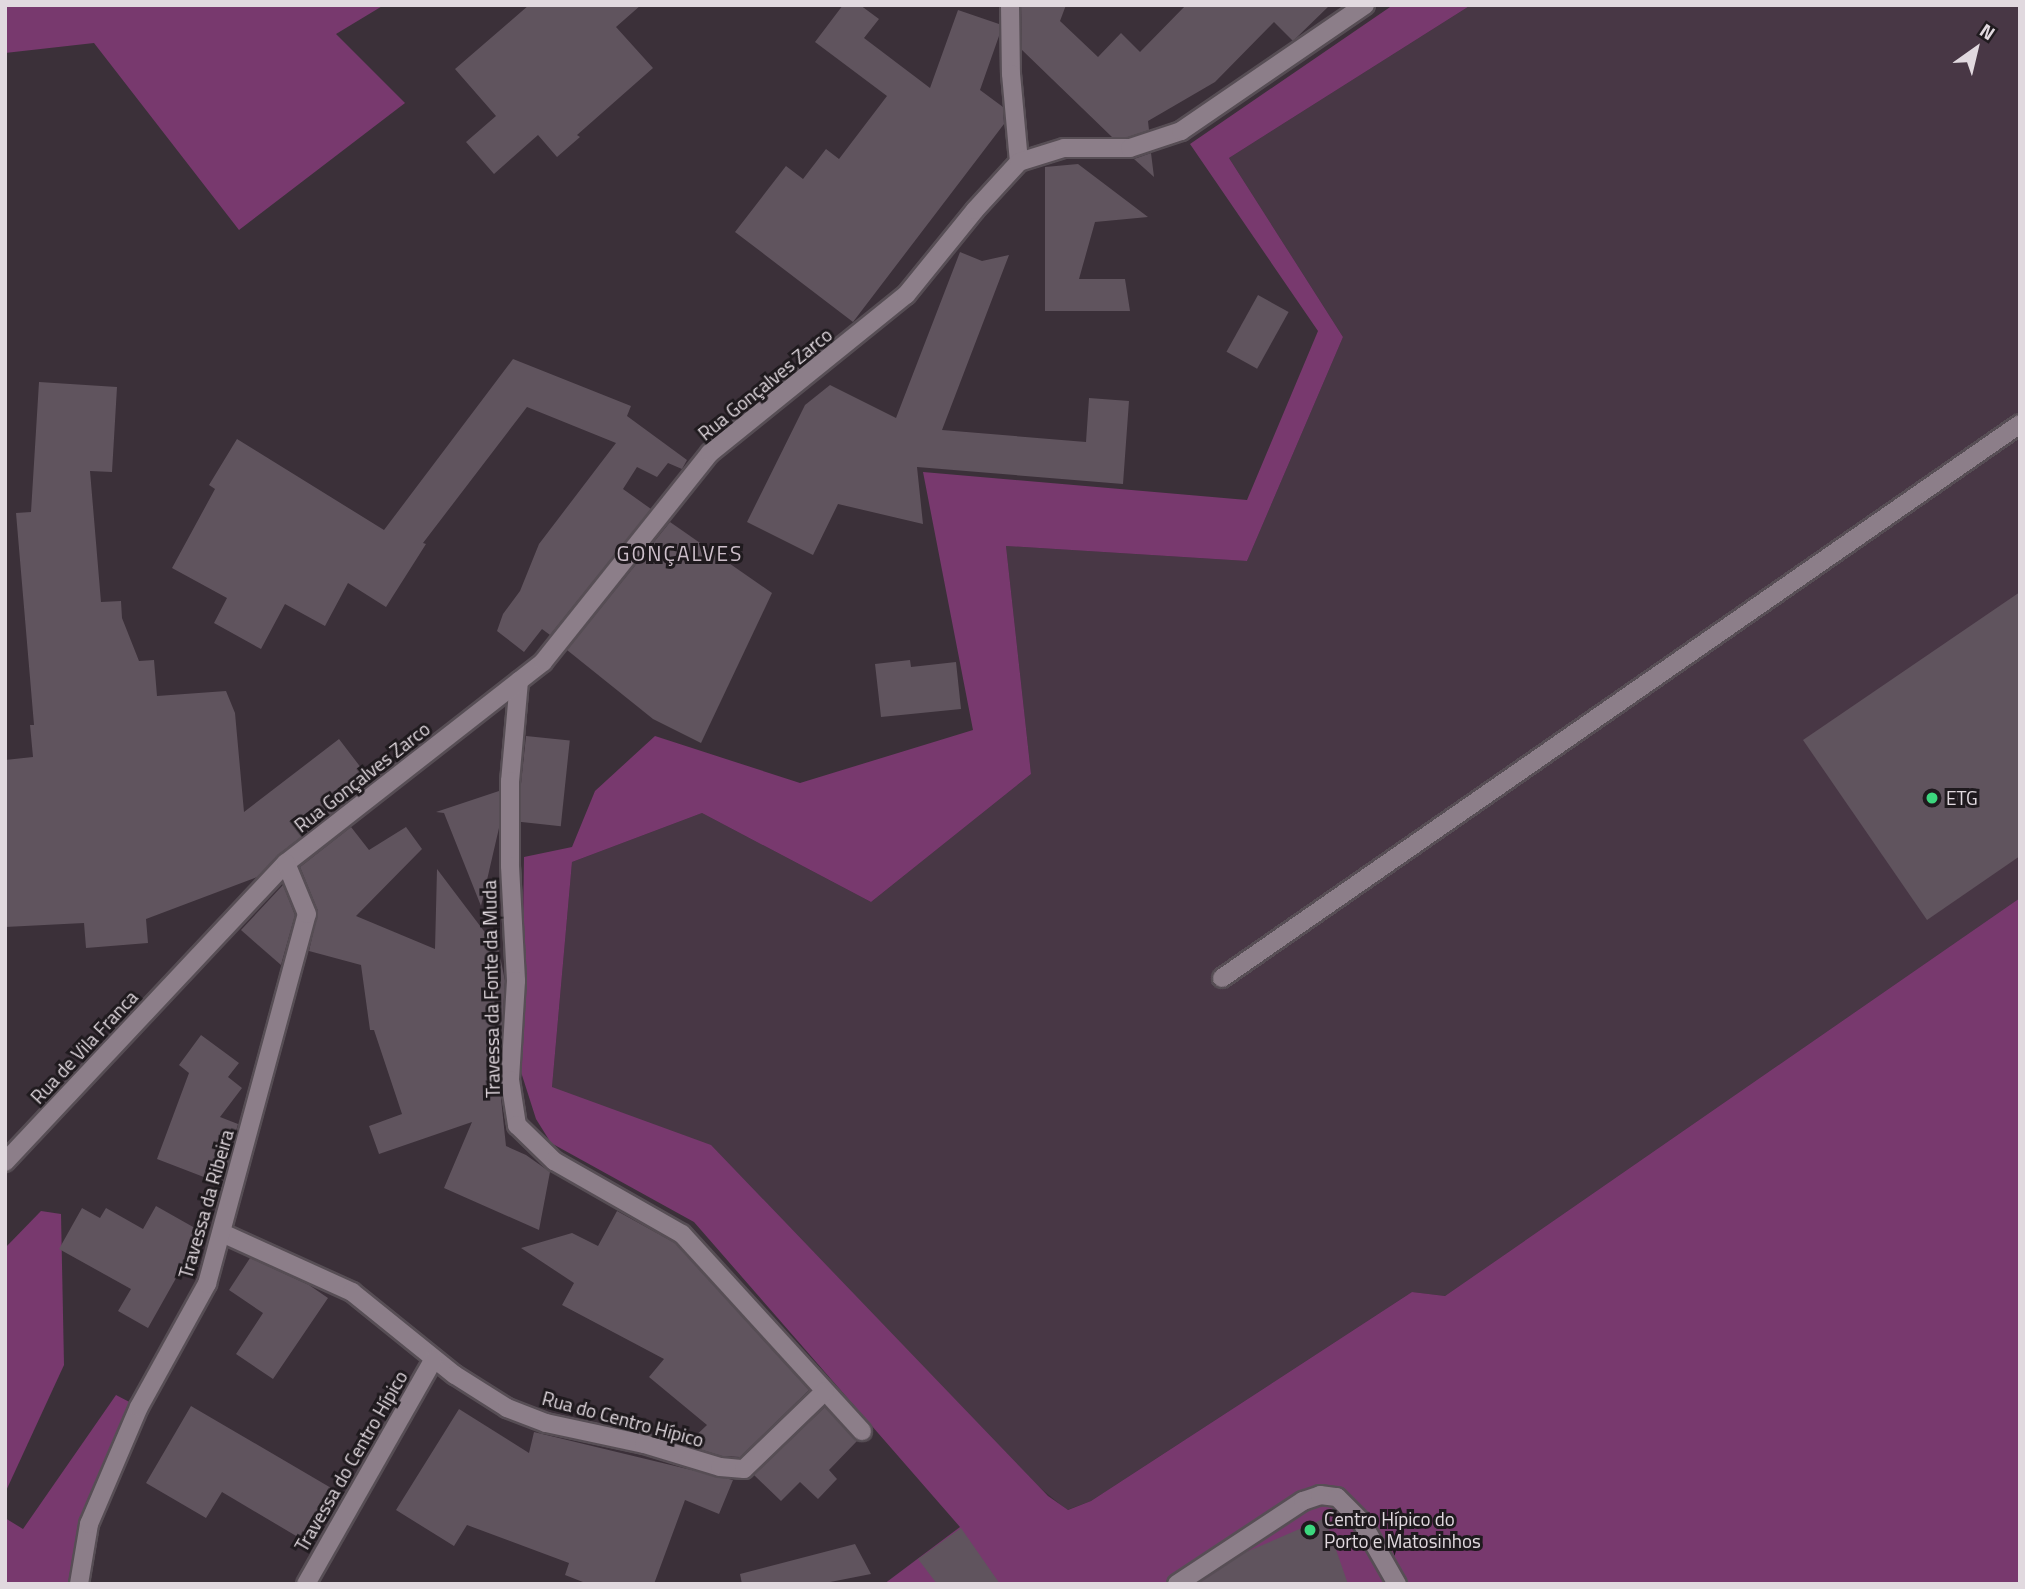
<!DOCTYPE html>
<html>
<head>
<meta charset="utf-8">
<style>
	body { margin:0 }
	#map { position:relative; width:2025px; height:1589px; overflow:hidden; background:#3b3039; font-family:"Titillium Web",sans-serif }
	div>[style] { position:absolute }
	[style*='--x'] { left:calc(var(--x)*1px); top:calc(var(--y)*1px); width:calc(var(--w)*1px); rotate:calc(var(--a)*1deg) }
	.built>* { inset:0; background:#483745 }
	.green>* { inset:0; background:#78396e }
	.building>* { inset:0; background:#60545e; transform-origin:0 0 }
	.roads { filter:drop-shadow(2px 0 #574e55) drop-shadow(-2px 0 #574e55) drop-shadow(0 2px #574e55) drop-shadow(0 -2px #574e55) }
	.minor>* { height:18px; margin:-9px; padding:0 9px; transform-origin:9px; border-radius:9px; background:#8c7e89 }
	.dots>* { width:19px; height:19px; translate:-50% -50%; box-sizing:border-box; border:4px solid #1f1a1e; border-radius:50% }
	span { translate:-50% -50%; white-space:nowrap; text-align:center; line-height:1.15; -webkit-text-stroke:6px #1f1a1e; paint-order:stroke }
	.street-label { font-size:19px; color:#e1d9df }
	.poi-label { font-size:19px; color:#e1d9df }
	.left { translate:0 -50%; text-align:left }
	.neighbourhood-label { font-size:21px; color:#cdbfca; letter-spacing:2px }
	.frame { position:absolute; inset:0; border:7px solid #e1d9df; pointer-events:none }
	.north { position:absolute; left:1941px; top:14px; width:70px; height:70px; -webkit-text-stroke:5px #1f1a1e; paint-order:stroke; rotate:34deg; font-size:19px; font-weight:700; line-height:28px; text-align:center; color:#e1d9df }
	.north::after { content:''; display:block; margin:auto; width:24px; height:32px; background:#e1d9df; clip-path:polygon(50% 0,100% 100%,50% 72%,0 100%) }
</style>
</head>
<body>
<div id="map">
	<div class="built">
		<div style="clip-path:polygon(1471px 5px,2020px 5px,2020px 898px,1445px 1296px,1412px 1292px,1091px 1501px,1067px 1510px,552px 1087px,572px 862px,702px 813px,871px 902px,1031px 774px,1006px 546px,1247px 561px,1343px 337px,1229px 158px)"></div>
	</div>
	<div class="green">
		<div style="clip-path:polygon(5px 5px,384px 5px,336px 34px,405px 103px,239px 230px,94px 43px,5px 53px)"></div>
		<div style="clip-path:polygon(1393px 5px,1471px 5px,1229px 158px,1343px 337px,1247px 561px,1006px 546px,1031px 774px,871px 902px,702px 813px,572px 862px,552px 1087px,711px 1145px,1048px 1496px,1068px 1510px,1091px 1501px,1412px 1292px,1445px 1296px,2020px 898px,2020px 1584px,884px 1584px,960px 1527px,694px 1222px,551px 1143px,536px 1119px,521px 1072px,524px 857px,572px 847px,595px 791px,655px 736px,800px 783px,973px 730px,923px 472px,1247px 500px,1318px 331px,1190px 144px)"></div>
		<div style="clip-path:polygon(41px 1211px,61px 1214px,64px 1365px,5px 1493px,5px 1248px)"></div>
		<div style="clip-path:polygon(116px 1395px,139px 1407px,89px 1524px,79px 1584px,5px 1584px,5px 1518px,23px 1529px)"></div>
	</div>
	<div class="building">
		<div style="clip-path:polygon(529px 5px,641px 5px,616px 27px,653px 68px,577px 135px,580px 137px,557px 157px,538px 135px,494px 174px,466px 142px,496px 116px,455px 69px)"></div>
		<div style="clip-path:polygon(843px 5px,860px 5px,879px 19px,864px 38px,930px 88px,958px 10px,999px 24px,999px 36px,980px 90px,1003px 107px,1004px 124px,853px 322px,735px 232px,786px 166px,803px 179px,826px 149px,839px 159px,887px 96px,815px 42px)"></div>
		<div style="clip-path:polygon(1021px 5px,1066px 5px,1060px 21px,1098px 57px,1121px 33px,1140px 52px,1186px 5px,1330px 5px,1293px 41px,1274px 22px,1215px 82px,1148px 121px,1149px 130px,1128px 137px,1112px 137px,1022px 50px)"></div>
		<div style="clip-path:polygon(1151px 153px,1154px 177px,1134px 159px)"></div>
		<div style="clip-path:polygon(1078px 164px,1148px 217px,1095px 222px,1079px 279px,1125px 279px,1130px 311px,1045px 311px,1045px 167px)"></div>
		<div style="clip-path:polygon(960px 252px,982px 261px,1009px 255px,942px 430px,1086px 442px,1089px 398px,1129px 401px,1123px 484px,917px 467px,923px 524px,838px 504px,813px 555px,747px 522px,805px 405px,830px 385px,896px 418px)"></div>
		<div style="left:1258px;top:295px;width:35px;height:65px;rotate:29deg"></div>
		<div style="clip-path:polygon(513px 359px,631px 406px,627px 416px,687px 460px,682px 469px,668px 463px,657px 477px,637px 467px,623px 489px,651px 509px,550px 635px,542px 629px,524px 652px,497px 631px,503px 614px,520px 591px,539px 544px,616px 443px,527px 407px,423px 543px,426px 544px,386px 607px,348px 583px,325px 626px,285px 604px,261px 649px,214px 623px,227px 598px,172px 568px,215px 489px,209px 485px,237px 439px,384px 530px)"></div>
		<div style="clip-path:polygon(39px 382px,117px 387px,112px 472px,90px 471px,101px 602px,121px 601px,122px 618px,139px 661px,154px 660px,157px 696px,226px 691px,235px 713px,244px 812px,339px 739px,365px 773px,330px 800px,337px 809px,279px 854px,257px 877px,146px 919px,148px 943px,86px 948px,84px 923px,5px 927px,5px 760px,33px 757px,30px 725px,34px 725px,16px 513px,31px 512px)"></div>
		<div style="clip-path:polygon(670px 522px,772px 593px,701px 743px,653px 719px,567px 650px)"></div>
		<div style="clip-path:polygon(2020px 592px,2020px 856px,1927px 920px,1803px 740px)"></div>
		<div style="clip-path:polygon(910px 660px,911px 667px,956px 662px,961px 709px,881px 717px,875px 664px)"></div>
		<div style="left:526px;top:736px;width:44px;height:86px;rotate:6deg"></div>
		<div style="clip-path:polygon(499px 791px,499px 828px,481px 906px,444px 813px,436px 812px)"></div>
		<div style="clip-path:polygon(351px 827px,369px 850px,406px 827px,422px 849px,356px 916px,435px 949px,437px 869px,499px 951px,505px 981px,499px 1080px,506px 1146px,526px 1155px,550px 1172px,539px 1230px,444px 1188px,472px 1122px,379px 1154px,369px 1126px,402px 1114px,374px 1030px,370px 1030px,361px 965px,309px 951px,318px 911px,300px 867px)"></div>
		<div style="clip-path:polygon(283px 885px,295px 915px,281px 965px,241px 930px)"></div>
		<div style="clip-path:polygon(201px 1035px,239px 1063px,228px 1077px,242px 1088px,220px 1117px,238px 1124px,222px 1184px,157px 1159px,189px 1073px,179px 1065px)"></div>
		<div style="clip-path:polygon(156px 1206px,202px 1232px,148px 1328px,118px 1311px,131px 1289px,59px 1249px,82px 1208px,100px 1218px,106px 1208px,143px 1229px)"></div>
		<div style="clip-path:polygon(617px 1211px,675px 1243px,809px 1390px,740px 1457px,722px 1456px,686px 1445px,707px 1425px,649px 1377px,664px 1359px,562px 1305px,574px 1283px,521px 1248px,572px 1233px,598px 1246px)"></div>
		<div style="clip-path:polygon(250px 1258px,309px 1285px,328px 1298px,273px 1379px,236px 1354px,263px 1313px,229px 1290px)"></div>
		<div style="clip-path:polygon(191px 1406px,338px 1492px,308px 1543px,222px 1492px,206px 1518px,146px 1483px)"></div>
		<div style="clip-path:polygon(825px 1407px,857px 1441px,829px 1470px,837px 1479px,818px 1499px,800px 1482px,781px 1501px,754px 1475px)"></div>
		<div style="clip-path:polygon(459px 1409px,529px 1453px,534px 1432px,733px 1480px,719px 1514px,685px 1500px,654px 1584px,588px 1584px,565px 1575px,569px 1563px,467px 1525px,454px 1546px,396px 1510px)"></div>
		<div style="clip-path:polygon(1325px 1518px,1348px 1584px,1198px 1584px,1244px 1553px)"></div>
		<div style="clip-path:polygon(961px 1528px,1000px 1584px,937px 1584px,918px 1559px)"></div>
		<div style="clip-path:polygon(855px 1544px,871px 1574px,820px 1584px,742px 1584px,740px 1574px)"></div>
	</div>
	<div class="roads">
		<div class="minor">
			<div style="--x:1010;--y:5;--w:69;--a:89.2"></div>
			<div style="--x:1011;--y:74;--w:88;--a:84.8"></div>
			<div style="--x:519;--y:681;--w:100;--a:95.1"></div>
			<div style="--x:510;--y:781;--w:85;--a:90"></div>
			<div style="--x:510;--y:866;--w:115;--a:87"></div>
			<div style="--x:516;--y:981;--w:99;--a:93.5"></div>
			<div style="--x:510;--y:1080;--w:46;--a:81.2"></div>
			<div style="--x:517;--y:1125;--w:52;--a:44.2"></div>
			<div style="--x:554;--y:1161;--w:147;--a:29.7"></div>
			<div style="--x:682;--y:1234;--w:267;--a:47.6"></div>
			<div style="--x:1222;--y:978;--w:971;--a:-34.77"></div>
			<div style="--x:5;--y:1162;--w:410;--a:-46.8"></div>
			<div style="--x:286;--y:863;--w:326;--a:-38"></div>
			<div style="--x:543;--y:662;--w:268;--a:-51.4"></div>
			<div style="--x:710;--y:453;--w:252;--a:-38.9"></div>
			<div style="--x:906;--y:295;--w:109;--a:-50.9"></div>
			<div style="--x:975;--y:210;--w:65;--a:-47.5"></div>
			<div style="--x:1019;--y:162;--w:47;--a:-17.3"></div>
			<div style="--x:1064;--y:148;--w:66;--a:0"></div>
			<div style="--x:1130;--y:148;--w:54;--a:-18.4"></div>
			<div style="--x:1181;--y:131;--w:223;--a:-34.4"></div>
			<div style="--x:222;--y:1233;--w:143;--a:24.4"></div>
			<div style="--x:352;--y:1292;--w:132;--a:38.9"></div>
			<div style="--x:455;--y:1375;--w:62;--a:32.4"></div>
			<div style="--x:507;--y:1408;--w:42;--a:21"></div>
			<div style="--x:546;--y:1423;--w:100;--a:12.1"></div>
			<div style="--x:644;--y:1444;--w:79;--a:16.8"></div>
			<div style="--x:720;--y:1467;--w:24;--a:5"></div>
			<div style="--x:744;--y:1469;--w:112;--a:-43.9"></div>
			<div style="--x:79;--y:1584;--w:61;--a:-80.5"></div>
			<div style="--x:89;--y:1524;--w:127;--a:-66.9"></div>
			<div style="--x:139;--y:1407;--w:141;--a:-61.1"></div>
			<div style="--x:207;--y:1284;--w:383;--a:-74.9"></div>
			<div style="--x:307;--y:914;--w:55;--a:-112.4"></div>
			<div style="--x:306;--y:1584;--w:257;--a:-60.4"></div>
			<div style="--x:1177;--y:1584;--w:151;--a:-33.4"></div>
			<div style="--x:1303;--y:1501;--w:18;--a:-19"></div>
			<div style="--x:1320;--y:1495;--w:17;--a:7"></div>
			<div style="--x:1337;--y:1497;--w:34;--a:45"></div>
			<div style="--x:1361;--y:1521;--w:73;--a:60.3"></div>
		</div>
	</div>
	<div class="dots">
		<div style="left:1932px;top:798px;background:#3cd77e"></div>
		<div style="left:1310px;top:1530px;background:#3cd77e"></div>
	</div>
	<div class="street-label">
		<span style="left:765px;top:384px;rotate:-39deg">Rua Gonçalves Zarco</span>
		<span style="left:362px;top:777px;rotate:-38deg">Rua Gonçalves Zarco</span>
		<span style="left:491px;top:989px;rotate:-91deg">Travessa da Fonte da Muda</span>
		<span style="left:84px;top:1047px;rotate:-47deg">Rua de Vila Franca</span>
		<span style="left:206px;top:1204px;rotate:-74deg">Travessa da Ribeira</span>
		<span style="left:623px;top:1419px;rotate:15deg">Rua do Centro Hípico</span>
		<span style="left:351px;top:1461px;rotate:-60deg">Travessa do Centro Hípico</span>
	</div>
	<div class="poi-label">
		<span class="left" style="left:1946px;top:798px">ETG</span>
		<span class="left" style="left:1324px;top:1530px">Centro Hípico do<br>Porto e Matosinhos</span>
	</div>
	<div class="neighbourhood-label">
		<span style="left:680px;top:553px">GONÇALVES</span>
	</div>
	<div class="frame"></div>
	<div class="north">N</div>
</div>
</body>
</html>
